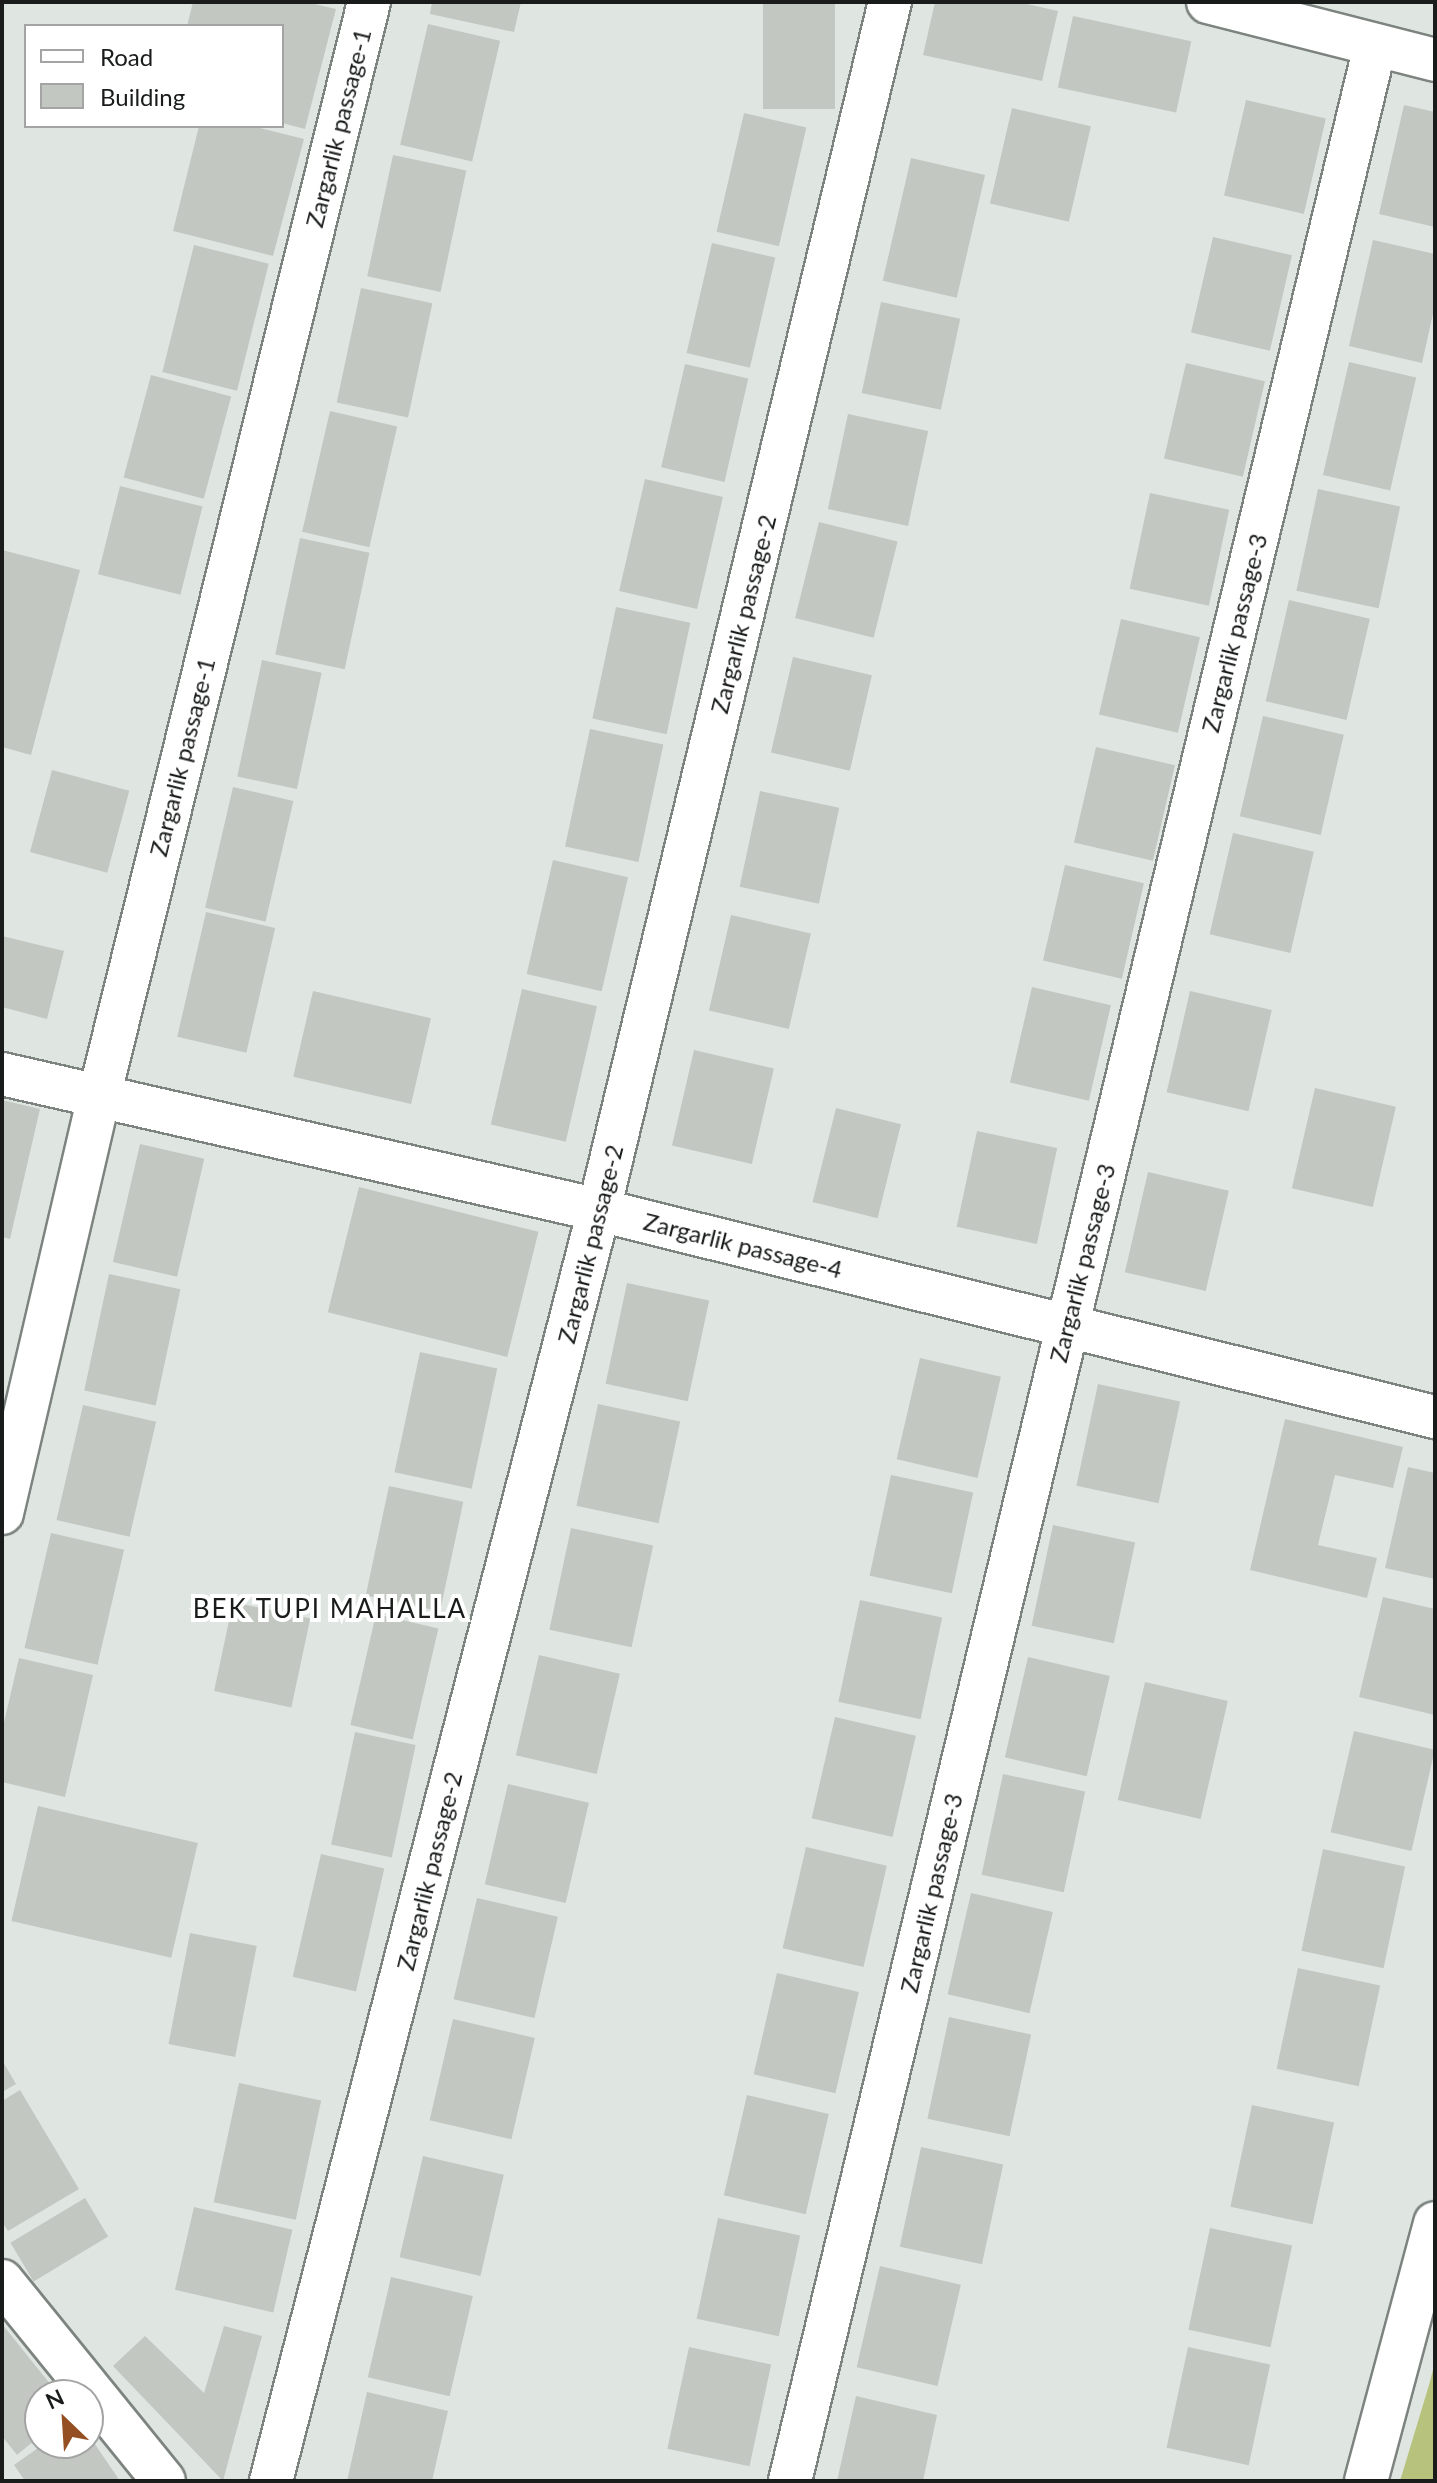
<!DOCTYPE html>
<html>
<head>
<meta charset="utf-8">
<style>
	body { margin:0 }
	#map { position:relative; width:1437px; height:2483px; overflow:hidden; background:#dfe6e1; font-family:Lato,sans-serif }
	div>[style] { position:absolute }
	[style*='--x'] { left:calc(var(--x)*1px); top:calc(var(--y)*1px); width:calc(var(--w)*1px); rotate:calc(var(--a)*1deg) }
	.green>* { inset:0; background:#b7c27d }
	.building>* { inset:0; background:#c2c7c1; transform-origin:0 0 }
	.roads { filter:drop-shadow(2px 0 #7d8480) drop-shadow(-2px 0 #7d8480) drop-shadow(0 2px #7d8480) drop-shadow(0 -2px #7d8480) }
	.street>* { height:42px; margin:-21px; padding:0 21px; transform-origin:21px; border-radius:21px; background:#fff }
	span { translate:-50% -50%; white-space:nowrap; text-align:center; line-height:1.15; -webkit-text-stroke:8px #fff; paint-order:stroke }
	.street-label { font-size:24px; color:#191c1a }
	.neighbourhood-label { font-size:26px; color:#191c1a; letter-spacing:2px }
	.frame { position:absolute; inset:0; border:4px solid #191c1a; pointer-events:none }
	.legend { position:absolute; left:24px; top:24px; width:260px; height:104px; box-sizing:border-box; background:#fff; border:2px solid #a3a4a3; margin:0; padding:10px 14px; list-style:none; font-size:24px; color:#191c1a }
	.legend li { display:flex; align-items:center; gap:16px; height:40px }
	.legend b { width:40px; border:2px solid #a3a4a3 }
	.north { position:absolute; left:24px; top:2379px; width:80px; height:80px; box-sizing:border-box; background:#fff; border:2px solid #a3a4a3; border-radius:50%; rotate:335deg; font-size:22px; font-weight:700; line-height:32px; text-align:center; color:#191c1a }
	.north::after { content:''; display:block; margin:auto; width:28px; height:36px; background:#944f23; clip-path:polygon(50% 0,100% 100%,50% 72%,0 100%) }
</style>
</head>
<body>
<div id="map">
	<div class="green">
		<div style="clip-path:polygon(1435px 2362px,1435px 2481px,1400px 2481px,1429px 2385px)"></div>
	</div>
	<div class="building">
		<div style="clip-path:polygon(193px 2px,306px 2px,336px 9px,305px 129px,282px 123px,282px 26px,187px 26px)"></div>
		<div style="clip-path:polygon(432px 2px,521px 2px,514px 32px,430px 14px)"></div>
		<div style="left:763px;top:2px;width:72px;height:107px"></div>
		<div style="clip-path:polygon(935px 2px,1018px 2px,1058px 11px,1042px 81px,923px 55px)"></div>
		<div style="left:1073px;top:16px;width:121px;height:73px;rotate:12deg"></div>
		<div style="left:428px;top:24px;width:74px;height:124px;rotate:13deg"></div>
		<div style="left:1246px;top:100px;width:82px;height:98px;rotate:13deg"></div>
		<div style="clip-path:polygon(1404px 105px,1435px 112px,1435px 227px,1379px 214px)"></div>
		<div style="left:1012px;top:108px;width:81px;height:98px;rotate:13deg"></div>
		<div style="left:744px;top:113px;width:64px;height:122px;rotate:13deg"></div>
		<div style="clip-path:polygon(199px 126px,252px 126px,304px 139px,273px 256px,173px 231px)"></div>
		<div style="left:393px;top:155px;width:75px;height:124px;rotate:12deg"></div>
		<div style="left:911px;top:158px;width:76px;height:126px;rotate:13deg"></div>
		<div style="left:1213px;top:237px;width:81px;height:98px;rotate:13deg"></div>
		<div style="clip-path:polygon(1373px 240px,1435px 254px,1435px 305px,1422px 363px,1349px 346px)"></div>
		<div style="left:712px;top:243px;width:65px;height:113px;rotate:13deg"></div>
		<div style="left:194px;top:245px;width:77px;height:131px;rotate:14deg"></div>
		<div style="left:361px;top:288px;width:73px;height:117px;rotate:12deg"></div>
		<div style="left:881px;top:302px;width:81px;height:93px;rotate:12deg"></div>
		<div style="left:1349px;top:362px;width:69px;height:116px;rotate:13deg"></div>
		<div style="left:1186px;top:363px;width:81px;height:98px;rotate:13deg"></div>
		<div style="left:685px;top:364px;width:65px;height:106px;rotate:13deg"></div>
		<div style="left:151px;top:375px;width:83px;height:106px;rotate:15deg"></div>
		<div style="left:330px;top:411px;width:69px;height:124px;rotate:13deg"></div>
		<div style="left:848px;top:414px;width:82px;height:97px;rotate:12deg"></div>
		<div style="left:645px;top:479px;width:80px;height:115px;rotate:13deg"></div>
		<div style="left:120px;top:486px;width:85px;height:91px;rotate:14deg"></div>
		<div style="left:1318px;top:489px;width:84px;height:104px;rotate:12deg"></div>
		<div style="left:1150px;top:493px;width:81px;height:98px;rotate:12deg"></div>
		<div style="left:819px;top:522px;width:81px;height:99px;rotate:14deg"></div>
		<div style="left:300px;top:538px;width:71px;height:119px;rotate:12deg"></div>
		<div style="clip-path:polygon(2px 550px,80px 570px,31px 755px,2px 747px)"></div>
		<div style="left:1289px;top:600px;width:83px;height:104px;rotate:13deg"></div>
		<div style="left:616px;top:607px;width:76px;height:114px;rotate:12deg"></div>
		<div style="left:1121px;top:619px;width:81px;height:98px;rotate:13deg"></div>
		<div style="left:793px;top:657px;width:81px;height:98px;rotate:13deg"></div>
		<div style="left:262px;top:660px;width:61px;height:119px;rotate:12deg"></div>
		<div style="left:1263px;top:716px;width:83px;height:103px;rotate:13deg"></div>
		<div style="left:590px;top:729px;width:75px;height:120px;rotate:12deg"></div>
		<div style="left:1096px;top:747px;width:81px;height:98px;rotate:13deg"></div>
		<div style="left:52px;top:770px;width:80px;height:85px;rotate:15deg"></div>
		<div style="left:233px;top:787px;width:62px;height:124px;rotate:13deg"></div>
		<div style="left:760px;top:791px;width:81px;height:98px;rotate:12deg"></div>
		<div style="left:1233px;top:833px;width:83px;height:104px;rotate:13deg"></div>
		<div style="left:553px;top:860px;width:77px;height:117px;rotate:13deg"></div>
		<div style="left:1065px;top:865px;width:81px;height:98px;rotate:13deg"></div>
		<div style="left:206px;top:912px;width:71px;height:128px;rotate:13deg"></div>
		<div style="left:731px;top:915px;width:82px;height:98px;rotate:13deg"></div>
		<div style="clip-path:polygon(2px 936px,64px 951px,47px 1019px,2px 1007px)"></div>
		<div style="left:1032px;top:987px;width:81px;height:98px;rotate:13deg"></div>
		<div style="left:522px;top:989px;width:77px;height:139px;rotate:13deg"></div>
		<div style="left:313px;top:991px;width:121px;height:88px;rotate:13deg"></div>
		<div style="left:1190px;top:991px;width:84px;height:104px;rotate:13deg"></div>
		<div style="left:694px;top:1050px;width:82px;height:98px;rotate:13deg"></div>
		<div style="left:1315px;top:1088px;width:83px;height:103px;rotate:13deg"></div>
		<div style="clip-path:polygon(2px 1100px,40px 1109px,10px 1239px,2px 1237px)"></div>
		<div style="left:836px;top:1108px;width:67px;height:97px;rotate:14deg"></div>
		<div style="left:977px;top:1131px;width:82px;height:98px;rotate:12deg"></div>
		<div style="left:140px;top:1144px;width:66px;height:121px;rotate:13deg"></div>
		<div style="left:1148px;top:1172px;width:83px;height:103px;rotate:13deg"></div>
		<div style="left:359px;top:1187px;width:185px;height:129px;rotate:14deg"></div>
		<div style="left:109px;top:1274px;width:73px;height:119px;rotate:12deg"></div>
		<div style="left:627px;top:1283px;width:84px;height:103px;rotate:12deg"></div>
		<div style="left:420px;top:1352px;width:79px;height:123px;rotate:12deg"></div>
		<div style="left:920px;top:1358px;width:83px;height:104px;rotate:13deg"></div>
		<div style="left:1098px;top:1384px;width:84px;height:104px;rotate:12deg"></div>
		<div style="left:598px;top:1404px;width:84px;height:104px;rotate:12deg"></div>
		<div style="left:83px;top:1405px;width:75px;height:118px;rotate:13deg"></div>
		<div style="clip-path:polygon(1285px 1419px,1403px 1447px,1393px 1488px,1335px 1475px,1318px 1545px,1377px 1558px,1367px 1598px,1250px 1570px)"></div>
		<div style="clip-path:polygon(1408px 1467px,1435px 1473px,1435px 1579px,1385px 1568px)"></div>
		<div style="left:891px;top:1475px;width:84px;height:103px;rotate:12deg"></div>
		<div style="left:389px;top:1486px;width:76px;height:112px;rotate:12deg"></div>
		<div style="left:1053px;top:1525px;width:84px;height:103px;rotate:12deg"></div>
		<div style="left:571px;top:1528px;width:84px;height:104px;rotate:12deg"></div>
		<div style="left:51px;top:1533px;width:75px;height:118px;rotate:13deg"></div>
		<div style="clip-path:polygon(1383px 1597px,1435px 1609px,1435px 1715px,1359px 1697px)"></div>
		<div style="left:860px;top:1600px;width:84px;height:104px;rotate:12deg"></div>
		<div style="left:233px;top:1602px;width:79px;height:91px;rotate:12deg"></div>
		<div style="left:376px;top:1614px;width:64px;height:114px;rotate:13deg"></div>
		<div style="left:539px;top:1655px;width:83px;height:103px;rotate:13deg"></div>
		<div style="left:1028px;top:1657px;width:84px;height:103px;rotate:13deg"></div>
		<div style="clip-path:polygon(19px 1658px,93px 1675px,65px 1797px,2px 1782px,2px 1731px)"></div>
		<div style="left:1145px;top:1682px;width:85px;height:121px;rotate:13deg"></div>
		<div style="left:835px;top:1717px;width:83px;height:104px;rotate:13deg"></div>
		<div style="left:1354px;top:1731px;width:83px;height:104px;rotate:13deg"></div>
		<div style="left:355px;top:1732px;width:62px;height:115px;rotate:12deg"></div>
		<div style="left:1003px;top:1774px;width:84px;height:103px;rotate:12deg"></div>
		<div style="left:508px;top:1784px;width:83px;height:103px;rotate:13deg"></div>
		<div style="left:38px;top:1806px;width:164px;height:118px;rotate:13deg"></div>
		<div style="left:806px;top:1847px;width:83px;height:104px;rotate:13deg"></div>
		<div style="left:1323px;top:1849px;width:84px;height:104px;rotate:12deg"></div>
		<div style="left:321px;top:1854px;width:65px;height:126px;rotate:13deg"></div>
		<div style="left:971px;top:1893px;width:84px;height:104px;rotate:13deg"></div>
		<div style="left:477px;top:1898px;width:83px;height:104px;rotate:13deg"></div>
		<div style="left:190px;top:1933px;width:68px;height:113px;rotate:11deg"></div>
		<div style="left:1298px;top:1968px;width:84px;height:103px;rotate:12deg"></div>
		<div style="left:777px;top:1973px;width:84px;height:104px;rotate:13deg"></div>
		<div style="left:949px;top:2017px;width:84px;height:104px;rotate:12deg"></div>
		<div style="left:453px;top:2019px;width:84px;height:104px;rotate:13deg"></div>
		<div style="clip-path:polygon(2px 2060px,16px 2084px,2px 2092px)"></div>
		<div style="left:239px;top:2083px;width:84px;height:122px;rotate:12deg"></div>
		<div style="clip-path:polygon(20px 2090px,79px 2189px,8px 2231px,2px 2222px,2px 2101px)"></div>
		<div style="left:747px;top:2095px;width:84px;height:103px;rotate:13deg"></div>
		<div style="left:1252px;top:2105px;width:84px;height:104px;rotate:12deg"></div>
		<div style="left:921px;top:2147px;width:84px;height:102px;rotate:12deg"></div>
		<div style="left:423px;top:2156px;width:83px;height:104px;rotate:13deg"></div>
		<div style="left:85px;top:2198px;width:45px;height:87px;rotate:59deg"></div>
		<div style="left:194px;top:2207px;width:101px;height:85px;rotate:13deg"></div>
		<div style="left:718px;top:2218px;width:84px;height:103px;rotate:12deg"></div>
		<div style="left:1210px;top:2228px;width:84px;height:104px;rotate:12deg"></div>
		<div style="left:880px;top:2266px;width:83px;height:104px;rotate:13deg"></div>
		<div style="left:391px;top:2277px;width:84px;height:103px;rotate:13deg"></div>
		<div style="clip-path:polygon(2px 2324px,59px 2395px,40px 2395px,40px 2436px,17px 2455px,2px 2436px)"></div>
		<div style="clip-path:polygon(224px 2326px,262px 2336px,223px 2481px,113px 2366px,145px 2336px,204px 2393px)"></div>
		<div style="left:689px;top:2347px;width:84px;height:104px;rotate:12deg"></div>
		<div style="left:1188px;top:2347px;width:84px;height:103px;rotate:12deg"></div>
		<div style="clip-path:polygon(367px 2392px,448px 2411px,432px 2481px,347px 2481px)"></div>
		<div style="clip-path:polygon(856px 2396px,937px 2415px,923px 2481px,837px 2481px)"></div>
		<div style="clip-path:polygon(88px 2434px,120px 2481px,25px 2481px,14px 2465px,45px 2443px,88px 2443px)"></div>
	</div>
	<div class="roads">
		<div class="street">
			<div style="--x:1208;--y:2;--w:234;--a:14.3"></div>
			<div style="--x:2;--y:1074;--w:612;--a:12.83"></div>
			<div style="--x:599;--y:1210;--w:861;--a:13.91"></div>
			<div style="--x:2;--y:1513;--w:427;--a:-76.9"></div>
			<div style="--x:99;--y:1097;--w:1128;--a:-76.15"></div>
			<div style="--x:2;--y:2281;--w:257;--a:51"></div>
			<div style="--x:271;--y:2481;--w:1313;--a:-75.53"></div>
			<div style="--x:599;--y:1210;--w:1243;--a:-76.46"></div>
			<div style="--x:790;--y:2481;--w:2504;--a:-76.49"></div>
			<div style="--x:1366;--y:2481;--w:267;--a:-75"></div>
		</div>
	</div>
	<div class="street-label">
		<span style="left:338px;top:128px;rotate:-76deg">Zargarlik passage-1</span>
		<span style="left:743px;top:614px;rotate:-76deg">Zargarlik passage-2</span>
		<span style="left:1234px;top:633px;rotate:-76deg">Zargarlik passage-3</span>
		<span style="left:182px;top:757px;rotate:-76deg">Zargarlik passage-1</span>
		<span style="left:590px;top:1244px;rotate:-76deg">Zargarlik passage-2</span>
		<span style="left:743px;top:1245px;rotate:14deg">Zargarlik passage-4</span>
		<span style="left:1082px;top:1263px;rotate:-76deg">Zargarlik passage-3</span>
		<span style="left:429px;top:1871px;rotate:-76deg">Zargarlik passage-2</span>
		<span style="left:931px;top:1893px;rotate:-77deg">Zargarlik passage-3</span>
	</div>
	<div class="neighbourhood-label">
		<span style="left:330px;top:1609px">BEK TUPI MAHALLA</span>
	</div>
	<div class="frame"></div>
	<ul class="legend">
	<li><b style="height:10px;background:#fff"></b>Road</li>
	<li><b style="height:22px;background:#c2c7c1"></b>Building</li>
	</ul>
	<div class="north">N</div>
</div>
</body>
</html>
